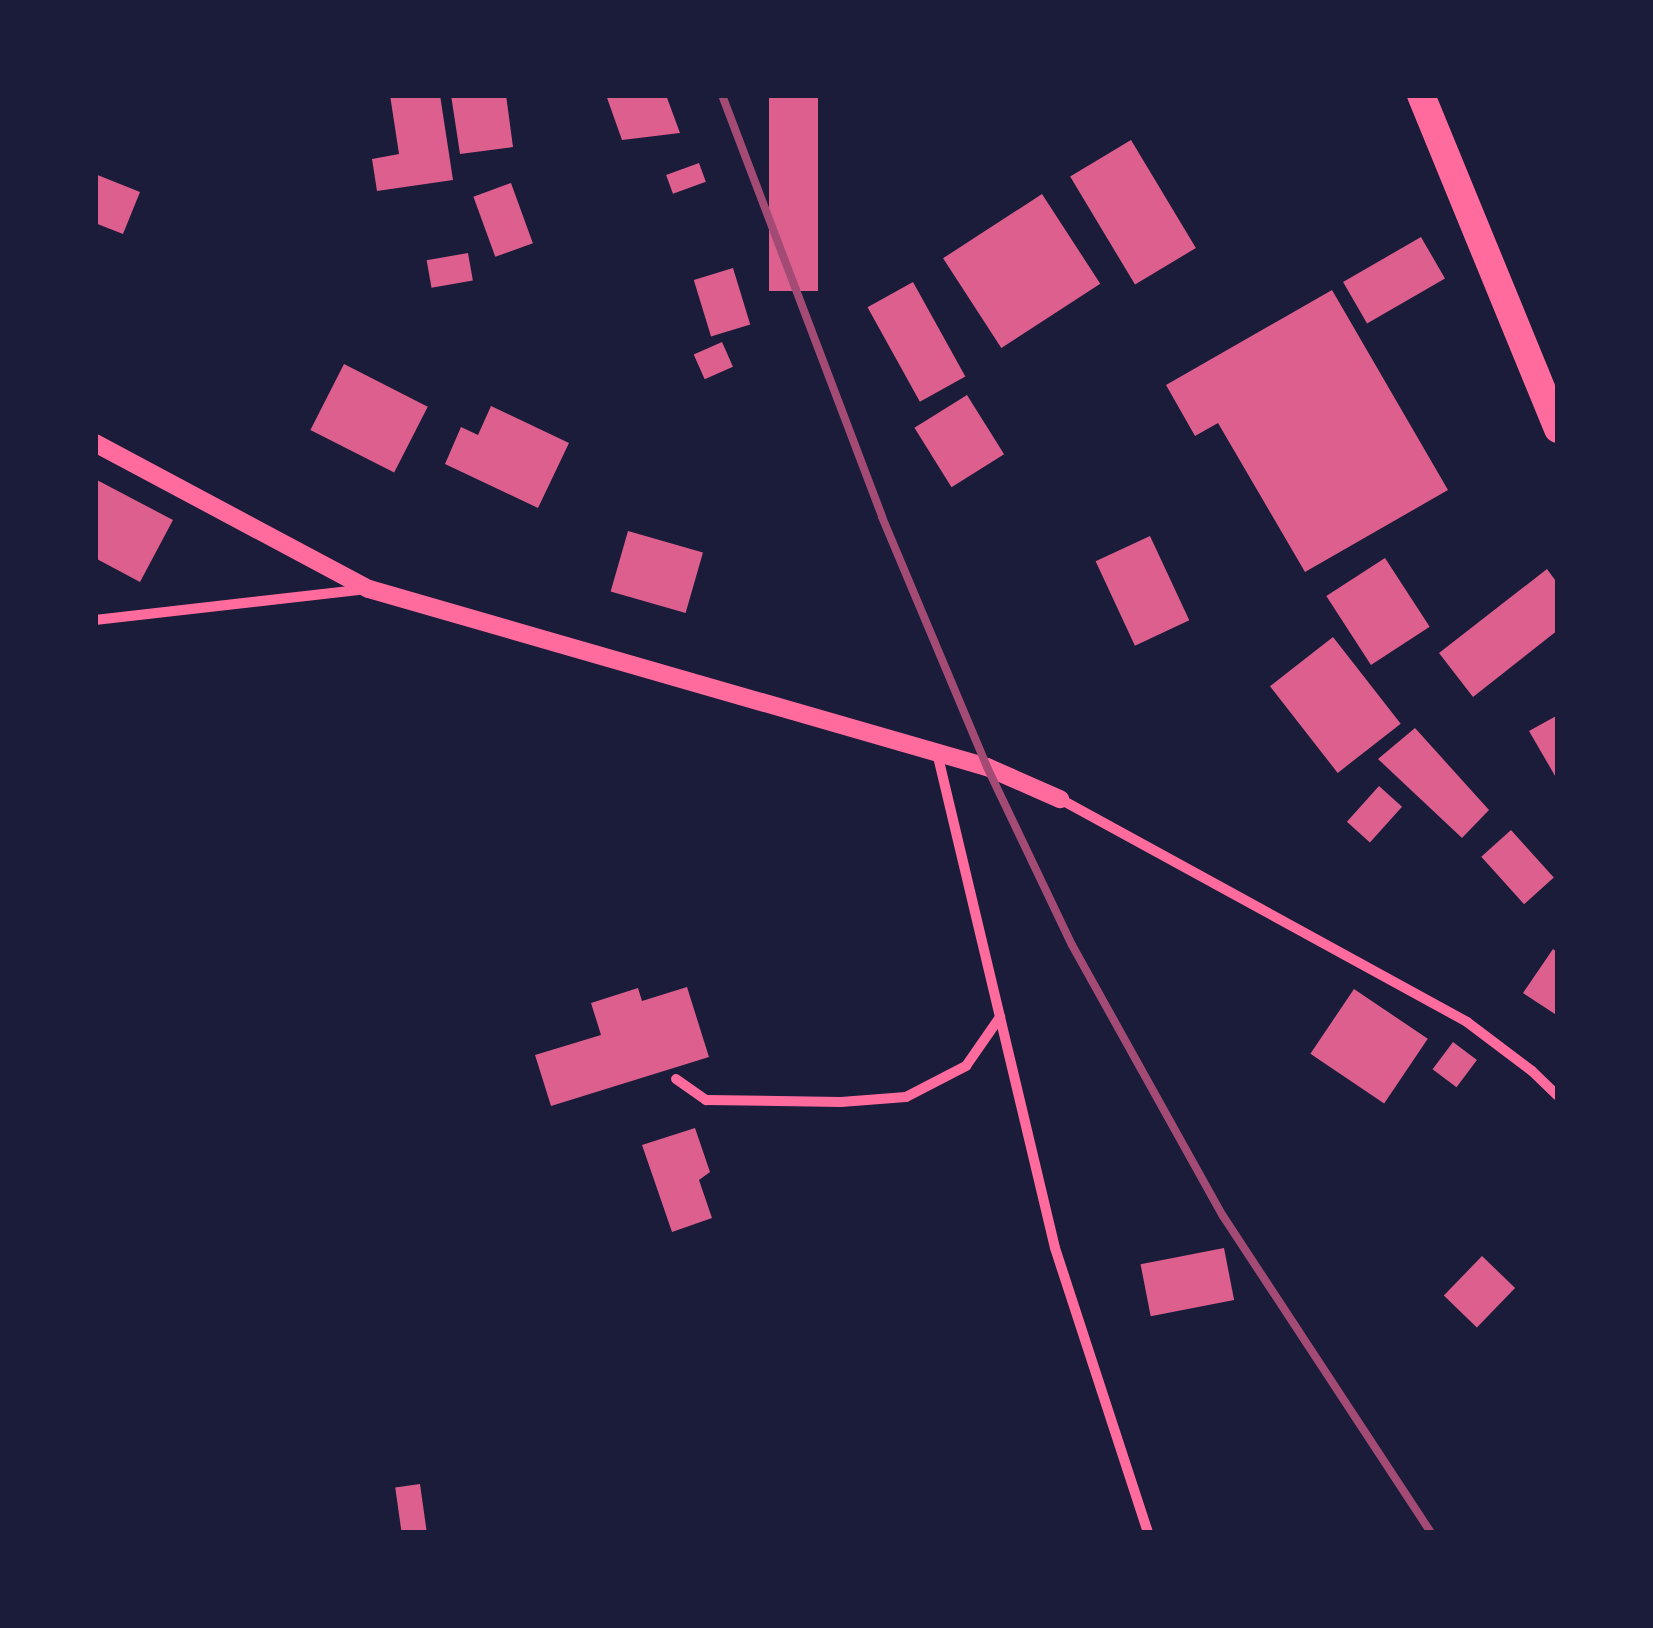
<!DOCTYPE html>
<html>
<head>
<meta charset="utf-8">
<style>
	body { margin:0 }
	#map { position:relative; width:1653px; height:1628px; overflow:hidden; background:#1b1b3a; font-family:"Fira Sans Condensed",sans-serif }
	div>[style] { position:absolute }
	[style*='--x'] { left:calc(var(--x)*1px); top:calc(var(--y)*1px); width:calc(var(--w)*1px); rotate:calc(var(--a)*1deg) }
	.building>* { inset:0; background:#dd5f8e; transform-origin:0 0 }
	.minor>* { height:10px; margin:-5px; padding:0 5px; transform-origin:5px; border-radius:5px; background:#ff6b9d }
	.tertiary>* { height:18px; margin:-9px; padding:0 9px; transform-origin:9px; border-radius:9px; background:#ff6b9d }
	.trunk>* { height:28px; margin:-14px; padding:0 14px; transform-origin:14px; border-radius:14px; background:#ff6b9d }
	.rail>* { height:8px; margin:-4px; padding:0 4px; transform-origin:4px; border-radius:4px; background:#a44b75 }
	span { translate:-50% -50%; white-space:nowrap; text-align:center; line-height:1.15; -webkit-text-stroke:9px #1b1b3a; paint-order:stroke }
	.frame { position:absolute; inset:0; border:98px solid #1b1b3a; pointer-events:none }
</style>
</head>
<body>
<div id="map">
	<div class="building">
		<div style="clip-path:polygon(390px 95px,440px 95px,453px 180px,377px 191px,372px 159px,399px 154px)"></div>
		<div style="clip-path:polygon(451px 95px,506px 95px,513px 147px,460px 154px)"></div>
		<div style="clip-path:polygon(606px 95px,666px 95px,680px 133px,622px 140px)"></div>
		<div style="left:769px;top:95px;width:49px;height:196px"></div>
		<div style="left:1131px;top:140px;width:126px;height:71px;rotate:59deg"></div>
		<div style="left:699px;top:163px;width:20px;height:35px;rotate:70deg"></div>
		<div style="clip-path:polygon(95px 174px,140px 192px,123px 234px,95px 223px)"></div>
		<div style="left:511px;top:183px;width:64px;height:40px;rotate:70deg"></div>
		<div style="left:1042px;top:194px;width:107px;height:118px;rotate:57deg"></div>
		<div style="left:1421px;top:237px;width:48px;height:90px;rotate:60deg"></div>
		<div style="left:468px;top:253px;width:28px;height:42px;rotate:80deg"></div>
		<div style="left:733px;top:268px;width:59px;height:41px;rotate:73deg"></div>
		<div style="left:913px;top:282px;width:108px;height:52px;rotate:61deg"></div>
		<div style="clip-path:polygon(1332px 290px,1448px 490px,1305px 572px,1218px 423px,1195px 436px,1166px 385px)"></div>
		<div style="left:722px;top:342px;width:27px;height:31px;rotate:66deg"></div>
		<div style="left:344px;top:364px;width:94px;height:74px;rotate:27deg"></div>
		<div style="left:967px;top:395px;width:70px;height:62px;rotate:58deg"></div>
		<div style="clip-path:polygon(491px 406px,569px 443px,538px 508px,445px 464px,461px 427px,478px 435px)"></div>
		<div style="clip-path:polygon(95px 479px,173px 520px,140px 582px,95px 558px)"></div>
		<div style="left:628px;top:531px;width:78px;height:63px;rotate:16deg"></div>
		<div style="left:1150px;top:536px;width:93px;height:60px;rotate:65deg"></div>
		<div style="left:1385px;top:558px;width:82px;height:70px;rotate:57deg"></div>
		<div style="clip-path:polygon(1547px 569px,1558px 584px,1558px 630px,1473px 697px,1439px 653px)"></div>
		<div style="left:1333px;top:637px;width:110px;height:80px;rotate:52deg"></div>
		<div style="clip-path:polygon(1558px 715px,1558px 781px,1529px 731px)"></div>
		<div style="clip-path:polygon(1415px 728px,1489px 810px,1462px 838px,1378px 759px)"></div>
		<div style="left:1379px;top:786px;width:31px;height:48px;rotate:42deg"></div>
		<div style="left:1511px;top:830px;width:64px;height:40px;rotate:48deg"></div>
		<div style="clip-path:polygon(1553px 949px,1558px 953px,1558px 1016px,1523px 993px)"></div>
		<div style="clip-path:polygon(687px 987px,709px 1057px,551px 1106px,535px 1055px,601px 1035px,591px 1003px,638px 988px,642px 1001px)"></div>
		<div style="left:1354px;top:989px;width:89px;height:78px;rotate:34deg"></div>
		<div style="left:1453px;top:1042px;width:30px;height:34px;rotate:37deg"></div>
		<div style="clip-path:polygon(695px 1128px,710px 1172px,699px 1180px,712px 1218px,672px 1232px,642px 1145px)"></div>
		<div style="left:1224px;top:1248px;width:53px;height:85px;rotate:79deg"></div>
		<div style="left:1482px;top:1256px;width:46px;height:55px;rotate:44deg"></div>
		<div style="left:420px;top:1484px;width:49px;height:25px;rotate:82deg"></div>
	</div>
	<div class="minor">
		<div style="--x:95;--y:620;--w:274;--a:-6.5"></div>
		<div style="--x:1060;--y:799;--w:464;--a:28.7"></div>
		<div style="--x:1467;--y:1022;--w:81;--a:37"></div>
		<div style="--x:1532;--y:1071;--w:36;--a:44"></div>
		<div style="--x:1000;--y:1017;--w:237;--a:76.6"></div>
		<div style="--x:1055;--y:1248;--w:300;--a:71.9"></div>
		<div style="--x:676;--y:1079;--w:37;--a:35"></div>
		<div style="--x:706;--y:1100;--w:135;--a:0.8"></div>
		<div style="--x:841;--y:1102;--w:65;--a:-4.4"></div>
		<div style="--x:906;--y:1097;--w:68;--a:-27.3"></div>
		<div style="--x:966;--y:1066;--w:60;--a:-55.2"></div>
		<div style="--x:1000;--y:1017;--w:271;--a:-103.4"></div>
	</div>
	<div class="tertiary">
		<div style="--x:95;--y:443;--w:310;--a:28.1"></div>
		<div style="--x:369;--y:589;--w:643;--a:16.07"></div>
		<div style="--x:987;--y:767;--w:80;--a:23.7"></div>
	</div>
	<div class="trunk">
		<div style="--x:1421;--y:95;--w:361;--a:67.7"></div>
	</div>
	<div class="rail">
		<div style="--x:722;--y:95;--w:451;--a:69.2"></div>
		<div style="--x:882;--y:517;--w:271;--a:67.2"></div>
		<div style="--x:987;--y:767;--w:197;--a:64.5"></div>
		<div style="--x:1072;--y:945;--w:310;--a:60.9"></div>
		<div style="--x:1223;--y:1216;--w:379;--a:56.7"></div>
	</div>
	<div class="frame"></div>
</div>
</body>
</html>
